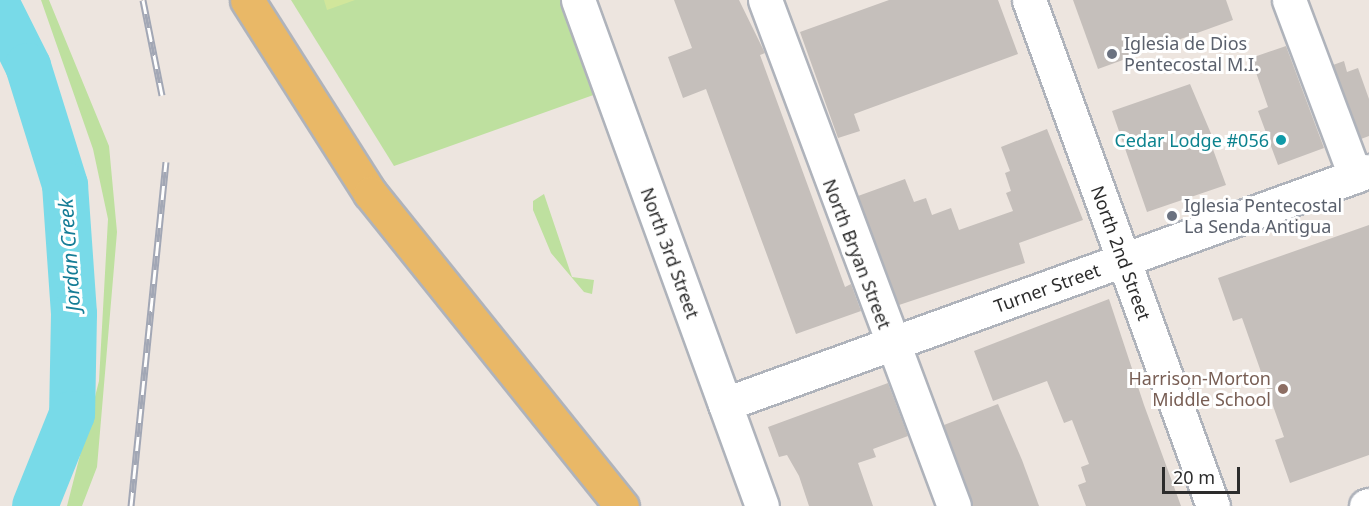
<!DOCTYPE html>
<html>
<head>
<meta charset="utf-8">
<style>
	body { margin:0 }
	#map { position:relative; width:1369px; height:506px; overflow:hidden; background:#ede5df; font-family:"Noto Sans",sans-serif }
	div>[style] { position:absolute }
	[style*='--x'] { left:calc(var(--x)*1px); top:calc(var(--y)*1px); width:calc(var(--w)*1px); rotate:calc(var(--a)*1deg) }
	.green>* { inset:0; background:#bee09f }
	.pitch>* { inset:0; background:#d1e69b }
	.river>* { height:46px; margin:-23px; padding:0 23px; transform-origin:23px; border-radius:23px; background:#78dae8 }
	.building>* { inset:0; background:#c5bfbb }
	.roads { filter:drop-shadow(2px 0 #afb3bb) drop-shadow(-2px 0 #afb3bb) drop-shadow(0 2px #afb3bb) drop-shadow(0 -2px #afb3bb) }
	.minor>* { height:33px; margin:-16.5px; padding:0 16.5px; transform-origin:16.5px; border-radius:16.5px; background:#fff }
	.major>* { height:33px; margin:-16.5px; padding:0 16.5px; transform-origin:16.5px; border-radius:16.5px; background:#e9b867 }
	.rail>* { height:7px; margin-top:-3.5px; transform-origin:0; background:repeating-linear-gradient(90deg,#fff 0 14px,#a2a7b5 0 28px); box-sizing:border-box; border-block:2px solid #a2a7b5 }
	.dots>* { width:16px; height:16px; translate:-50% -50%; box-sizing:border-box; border:3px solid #fff; border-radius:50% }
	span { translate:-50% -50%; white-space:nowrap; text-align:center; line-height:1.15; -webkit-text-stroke:6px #fff; paint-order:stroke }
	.worship-label { font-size:18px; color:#5b616d }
	.left { translate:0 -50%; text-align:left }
	.culture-label { font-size:18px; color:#0d838f }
	.right { translate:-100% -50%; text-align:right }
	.street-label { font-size:18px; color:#2c2c2c }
	.education-label { font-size:18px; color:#785e54 }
	.water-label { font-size:20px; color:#157c96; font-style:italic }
	.scale { position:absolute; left:1162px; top:467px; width:78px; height:27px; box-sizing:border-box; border:3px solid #2c2c2c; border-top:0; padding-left:8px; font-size:18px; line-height:21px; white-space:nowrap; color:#2c2c2c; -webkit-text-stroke:4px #fff; paint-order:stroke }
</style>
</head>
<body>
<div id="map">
	<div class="green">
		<div style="clip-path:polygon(41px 0,49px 0,109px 146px,117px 232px,97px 467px,82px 506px,67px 506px,99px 381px,108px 219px,93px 149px)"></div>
		<div style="clip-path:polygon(291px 0,565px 0,599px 93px,394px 166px)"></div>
		<div style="clip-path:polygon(544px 194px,572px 277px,594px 280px,592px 294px,584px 292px,551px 253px,533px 210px,533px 201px)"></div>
	</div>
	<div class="pitch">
		<div style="clip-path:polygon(324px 0,355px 0,327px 10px)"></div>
	</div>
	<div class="river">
		<div style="--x:0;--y:10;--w:63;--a:63.4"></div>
		<div style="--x:28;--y:66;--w:125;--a:72.7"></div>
		<div style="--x:65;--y:185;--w:129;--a:86"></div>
		<div style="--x:74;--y:314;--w:100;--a:91.1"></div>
		<div style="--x:72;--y:414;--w:99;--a:111.9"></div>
	</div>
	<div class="building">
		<div style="clip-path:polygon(674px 0,739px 0,765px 53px,760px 55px,845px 287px,851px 284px,861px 311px,796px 334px,706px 89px,683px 98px,668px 57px,692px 48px)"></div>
		<div style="clip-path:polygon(889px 0,998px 0,1018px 54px,854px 114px,860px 131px,838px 138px,800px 32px)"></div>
		<div style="clip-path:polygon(1073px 0,1226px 0,1233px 20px,1098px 69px)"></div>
		<div style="clip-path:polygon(1286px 46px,1324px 148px,1278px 165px,1258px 111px,1268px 107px,1251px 58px)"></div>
		<div style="clip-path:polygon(1344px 61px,1347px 72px,1358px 68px,1369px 99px,1369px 136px,1361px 139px,1333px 65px)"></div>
		<div style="clip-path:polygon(1190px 84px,1215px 143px,1211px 144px,1226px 185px,1147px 212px,1112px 111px)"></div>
		<div style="clip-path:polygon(1047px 129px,1083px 220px,1019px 243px,1025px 263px,899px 305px,858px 196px,905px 179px,914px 202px,926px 198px,932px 215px,951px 208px,959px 230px,1013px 211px,1006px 193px,1011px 191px,1005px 173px,1010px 171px,1001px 147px)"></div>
		<div style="clip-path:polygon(1369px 225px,1369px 455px,1290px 483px,1275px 440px,1284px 437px,1242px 318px,1233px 321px,1218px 278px)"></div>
		<div style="clip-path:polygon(1109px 299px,1144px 405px,1181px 506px,1086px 506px,1078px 485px,1086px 482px,1081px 467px,1089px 464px,1072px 420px,1064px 423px,1047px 381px,993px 401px,974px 351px)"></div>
		<div style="clip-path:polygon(888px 383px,908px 436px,873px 449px,876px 457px,858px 463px,873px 506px,809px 506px,799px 476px,787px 455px,779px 457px,768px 427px)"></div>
		<div style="clip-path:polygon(998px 404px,1022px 460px,1039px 506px,972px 506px,944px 425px)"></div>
	</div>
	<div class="roads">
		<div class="minor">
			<div style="--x:578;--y:0;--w:538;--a:70.02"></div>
			<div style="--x:765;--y:0;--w:540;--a:69.52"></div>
			<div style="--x:1029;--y:0;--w:538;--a:70.02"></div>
			<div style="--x:1289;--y:0;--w:188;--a:69.4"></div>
			<div style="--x:725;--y:404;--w:685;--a:-19.89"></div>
			<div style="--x:1366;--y:506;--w:3;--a:-18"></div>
		</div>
		<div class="major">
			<div style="--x:247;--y:0;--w:229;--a:57.5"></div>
			<div style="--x:370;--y:193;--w:402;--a:51.2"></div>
		</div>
	</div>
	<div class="rail">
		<div style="--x:143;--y:0;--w:97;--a:78.7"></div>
		<div style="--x:131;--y:506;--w:346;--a:-84.2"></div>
	</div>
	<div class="dots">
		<div style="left:1112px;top:54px;background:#6b7280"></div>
		<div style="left:1281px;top:140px;background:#0f9aa8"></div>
		<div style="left:1172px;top:216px;background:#6b7280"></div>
		<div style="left:1283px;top:389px;background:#8d6e63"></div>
	</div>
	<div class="worship-label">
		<span class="left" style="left:1124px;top:54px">Iglesia de Dios<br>Pentecostal M.I.</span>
		<span class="left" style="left:1184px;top:216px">Iglesia Pentecostal<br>La Senda Antigua</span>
	</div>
	<div class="culture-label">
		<span class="right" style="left:1269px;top:140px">Cedar Lodge #056</span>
	</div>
	<div class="street-label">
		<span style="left:670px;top:253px;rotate:70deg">North 3rd Street</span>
		<span style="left:1121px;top:253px;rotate:70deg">North 2nd Street</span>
		<span style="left:857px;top:254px;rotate:69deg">North Bryan Street</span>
		<span style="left:1047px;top:288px;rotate:-20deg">Turner Street</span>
	</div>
	<div class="education-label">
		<span class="right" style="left:1271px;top:389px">Harrison-Morton<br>Middle School</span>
	</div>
	<div class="water-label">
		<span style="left:69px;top:255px;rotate:-94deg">Jordan Creek</span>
	</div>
	<div class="scale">20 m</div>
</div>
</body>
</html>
